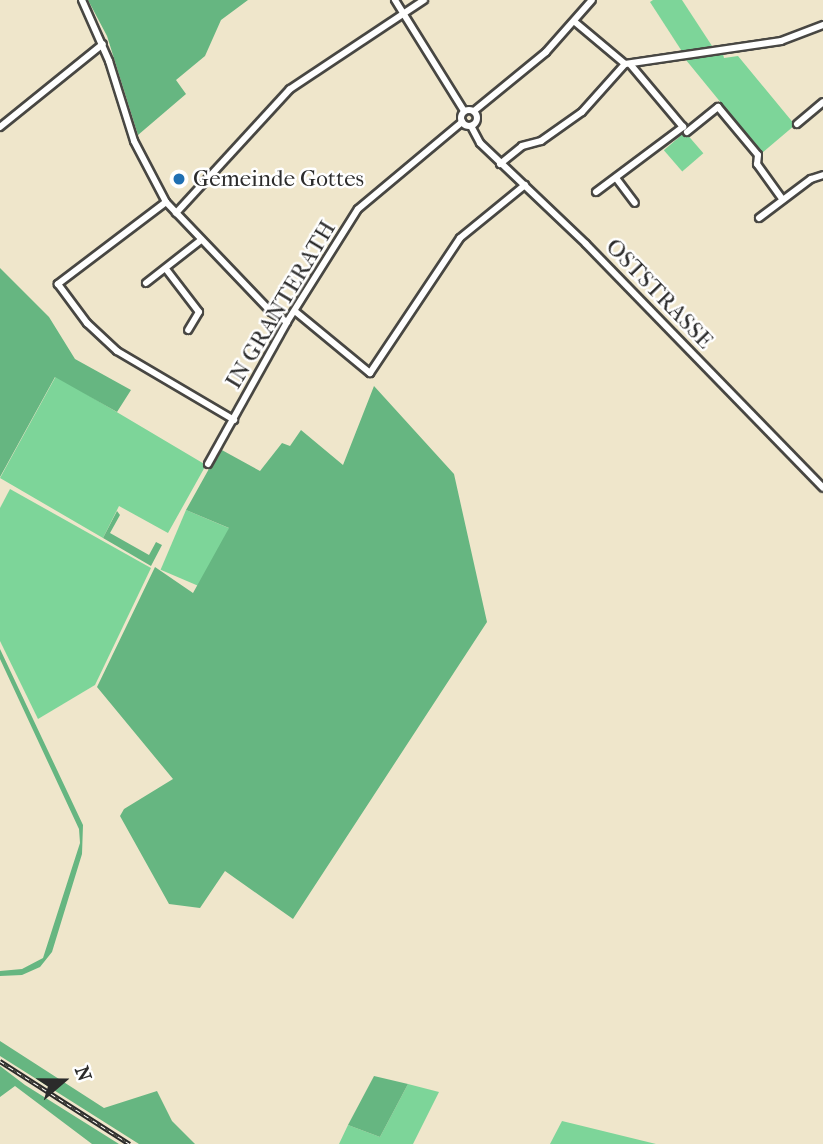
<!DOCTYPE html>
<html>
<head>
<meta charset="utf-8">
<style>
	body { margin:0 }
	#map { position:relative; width:823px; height:1144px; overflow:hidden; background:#efe6cb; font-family:"IM FELL French Canon",serif }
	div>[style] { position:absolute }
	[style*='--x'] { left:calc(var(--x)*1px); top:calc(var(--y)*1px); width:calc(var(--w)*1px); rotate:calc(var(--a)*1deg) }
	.green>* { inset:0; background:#7dd599; transform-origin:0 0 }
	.forest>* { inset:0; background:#66b681 }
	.roads { filter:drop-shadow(2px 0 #484743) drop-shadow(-2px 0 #484743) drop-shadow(0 2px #484743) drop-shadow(0 -2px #484743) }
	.street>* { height:6px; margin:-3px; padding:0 3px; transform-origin:3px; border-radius:3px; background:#fff }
	.street>.ring { margin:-3px; padding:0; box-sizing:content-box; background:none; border:6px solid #fff; border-radius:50% }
	.rail>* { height:4.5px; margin-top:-2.25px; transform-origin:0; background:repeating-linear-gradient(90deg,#fff 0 5px,#2b2b2b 0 10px); box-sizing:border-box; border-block:2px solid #2b2b2b }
	.dots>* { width:19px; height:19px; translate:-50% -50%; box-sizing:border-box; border:4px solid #fff; border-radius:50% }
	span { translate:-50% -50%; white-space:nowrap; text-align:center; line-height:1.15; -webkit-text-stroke:5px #fff; paint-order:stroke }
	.poi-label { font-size:23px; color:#2b2b2b }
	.left { translate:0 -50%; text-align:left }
	.street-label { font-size:23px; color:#2b2b2b }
	.north { position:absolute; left:28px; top:1046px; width:70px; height:70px; -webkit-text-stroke:5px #fff; paint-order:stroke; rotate:70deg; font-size:19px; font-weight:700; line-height:28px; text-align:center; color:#2b2b2b }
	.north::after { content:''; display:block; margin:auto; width:24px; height:32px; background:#2b2b2b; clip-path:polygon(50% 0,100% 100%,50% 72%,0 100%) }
</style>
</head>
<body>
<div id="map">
	<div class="green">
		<div style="clip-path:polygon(653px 0,682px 0,714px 49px,683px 53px,650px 2px)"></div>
		<div style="clip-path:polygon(723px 54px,724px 58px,738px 56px,795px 125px,762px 153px,686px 60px)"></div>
		<div style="left:685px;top:132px;width:28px;height:28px;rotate:49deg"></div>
		<div style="clip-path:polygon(56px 376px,206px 465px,168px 533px,119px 506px,103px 538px,0 478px)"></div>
		<div style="clip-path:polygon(10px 489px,151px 568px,95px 685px,38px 719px,0 641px,0 508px)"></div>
		<div style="left:186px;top:510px;width:47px;height:65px;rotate:23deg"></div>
		<div style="clip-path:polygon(408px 1084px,439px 1092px,413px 1144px,339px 1144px,348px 1125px,380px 1137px)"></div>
		<div style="clip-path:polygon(562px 1121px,656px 1144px,550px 1144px)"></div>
	</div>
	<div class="forest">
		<div style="clip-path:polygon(88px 0,248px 0,221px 20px,205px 56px,176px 80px,186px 94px,138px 135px,107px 36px)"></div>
		<div style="clip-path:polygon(0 268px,49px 317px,75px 359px,131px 390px,117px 412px,55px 377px,0 477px)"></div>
		<div style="clip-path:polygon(374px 386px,454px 474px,487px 622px,293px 919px,225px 871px,200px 908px,169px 904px,120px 816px,124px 809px,173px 779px,97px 687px,155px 567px,193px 593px,229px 528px,186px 510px,220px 449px,260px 471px,282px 443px,290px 446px,301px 430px,343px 465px)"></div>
		<div style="clip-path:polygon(117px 511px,120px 515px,110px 533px,149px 555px,156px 542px,162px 545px,151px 566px,103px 538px)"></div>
		<div style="clip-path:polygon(0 649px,83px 825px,82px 854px,52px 952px,40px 967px,22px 975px,0 976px,0 971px,22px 969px,43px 958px,80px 843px,79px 829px,0 659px)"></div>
		<div style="clip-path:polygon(0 1041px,104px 1108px,157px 1091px,172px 1121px,195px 1144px,139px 1144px,0 1056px)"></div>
		<div style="clip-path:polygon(0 1066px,25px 1085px,119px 1144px,92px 1144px,15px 1086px,0 1097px)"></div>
		<div style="clip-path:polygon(374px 1076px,408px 1084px,380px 1137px,348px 1125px)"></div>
	</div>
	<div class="roads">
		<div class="street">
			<div style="--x:82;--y:0;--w:67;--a:66.1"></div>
			<div style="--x:109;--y:61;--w:84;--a:72.6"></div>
			<div style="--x:134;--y:141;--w:69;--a:62.3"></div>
			<div style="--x:166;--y:202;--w:152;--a:46.3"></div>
			<div style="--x:271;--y:312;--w:19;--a:32"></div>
			<div style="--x:395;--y:0;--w:131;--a:58.1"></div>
			<div style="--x:575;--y:22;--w:65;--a:40"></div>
			<div class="ring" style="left:461px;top:110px;width:10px;height:10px"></div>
			<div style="--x:474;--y:111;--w:93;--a:-39.3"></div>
			<div style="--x:546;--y:52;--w:69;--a:-48.5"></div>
			<div style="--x:797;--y:124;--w:34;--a:-40"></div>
			<div style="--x:471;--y:126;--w:19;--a:62"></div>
			<div style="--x:480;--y:143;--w:146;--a:43.6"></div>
			<div style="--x:586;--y:244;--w:340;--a:45.8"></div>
			<div style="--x:0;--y:127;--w:132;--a:-38.9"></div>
			<div style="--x:687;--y:132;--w:40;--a:-39"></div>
			<div style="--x:718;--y:107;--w:62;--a:50.2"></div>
			<div style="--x:758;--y:155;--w:9;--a:96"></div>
			<div style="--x:757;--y:164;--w:44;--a:54.2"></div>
			<div style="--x:500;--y:164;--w:28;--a:-39"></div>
			<div style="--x:522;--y:146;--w:20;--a:-15"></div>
			<div style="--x:541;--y:141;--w:50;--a:-35.3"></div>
			<div style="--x:582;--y:112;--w:64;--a:-48.1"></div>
			<div style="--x:625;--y:64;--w:158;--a:-8.4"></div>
			<div style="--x:781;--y:41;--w:45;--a:-20.9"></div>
			<div style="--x:616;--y:178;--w:31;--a:53"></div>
			<div style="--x:596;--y:192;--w:109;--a:-36.8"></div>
			<div style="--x:683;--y:127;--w:82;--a:-130.1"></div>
			<div style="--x:166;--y:202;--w:136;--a:142.8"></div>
			<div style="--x:58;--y:284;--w:49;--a:53.4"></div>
			<div style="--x:87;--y:323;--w:41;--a:43"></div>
			<div style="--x:117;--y:351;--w:136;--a:30.5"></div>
			<div style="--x:176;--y:213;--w:168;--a:-47.4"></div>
			<div style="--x:290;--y:89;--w:161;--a:-33.6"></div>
			<div style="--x:759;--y:218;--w:65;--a:-36.9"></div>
			<div style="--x:811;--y:179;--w:13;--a:-18"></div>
			<div style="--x:166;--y:269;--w:54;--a:52.5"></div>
			<div style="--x:199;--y:312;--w:21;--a:121"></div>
			<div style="--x:146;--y:283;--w:70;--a:-38"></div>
			<div style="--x:296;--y:312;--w:96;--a:39.5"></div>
			<div style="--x:370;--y:373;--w:162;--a:-56.3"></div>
			<div style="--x:460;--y:238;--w:84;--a:-39.2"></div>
			<div style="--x:208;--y:464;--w:162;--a:-60.9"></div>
			<div style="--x:287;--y:322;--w:133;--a:-57.9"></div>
			<div style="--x:358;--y:209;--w:136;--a:-39.9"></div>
		</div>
	</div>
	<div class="rail">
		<div style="--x:0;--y:1061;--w:154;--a:32.6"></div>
	</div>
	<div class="dots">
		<div style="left:179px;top:179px;background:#1f6fb2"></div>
	</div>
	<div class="poi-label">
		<span class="left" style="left:193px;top:179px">Gemeinde Gottes</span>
	</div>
	<div class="street-label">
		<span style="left:659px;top:294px;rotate:46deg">OSTSTRASSE</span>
		<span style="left:281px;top:305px;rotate:-59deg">IN GRANTERATH</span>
	</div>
	<div class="north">N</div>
</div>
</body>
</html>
